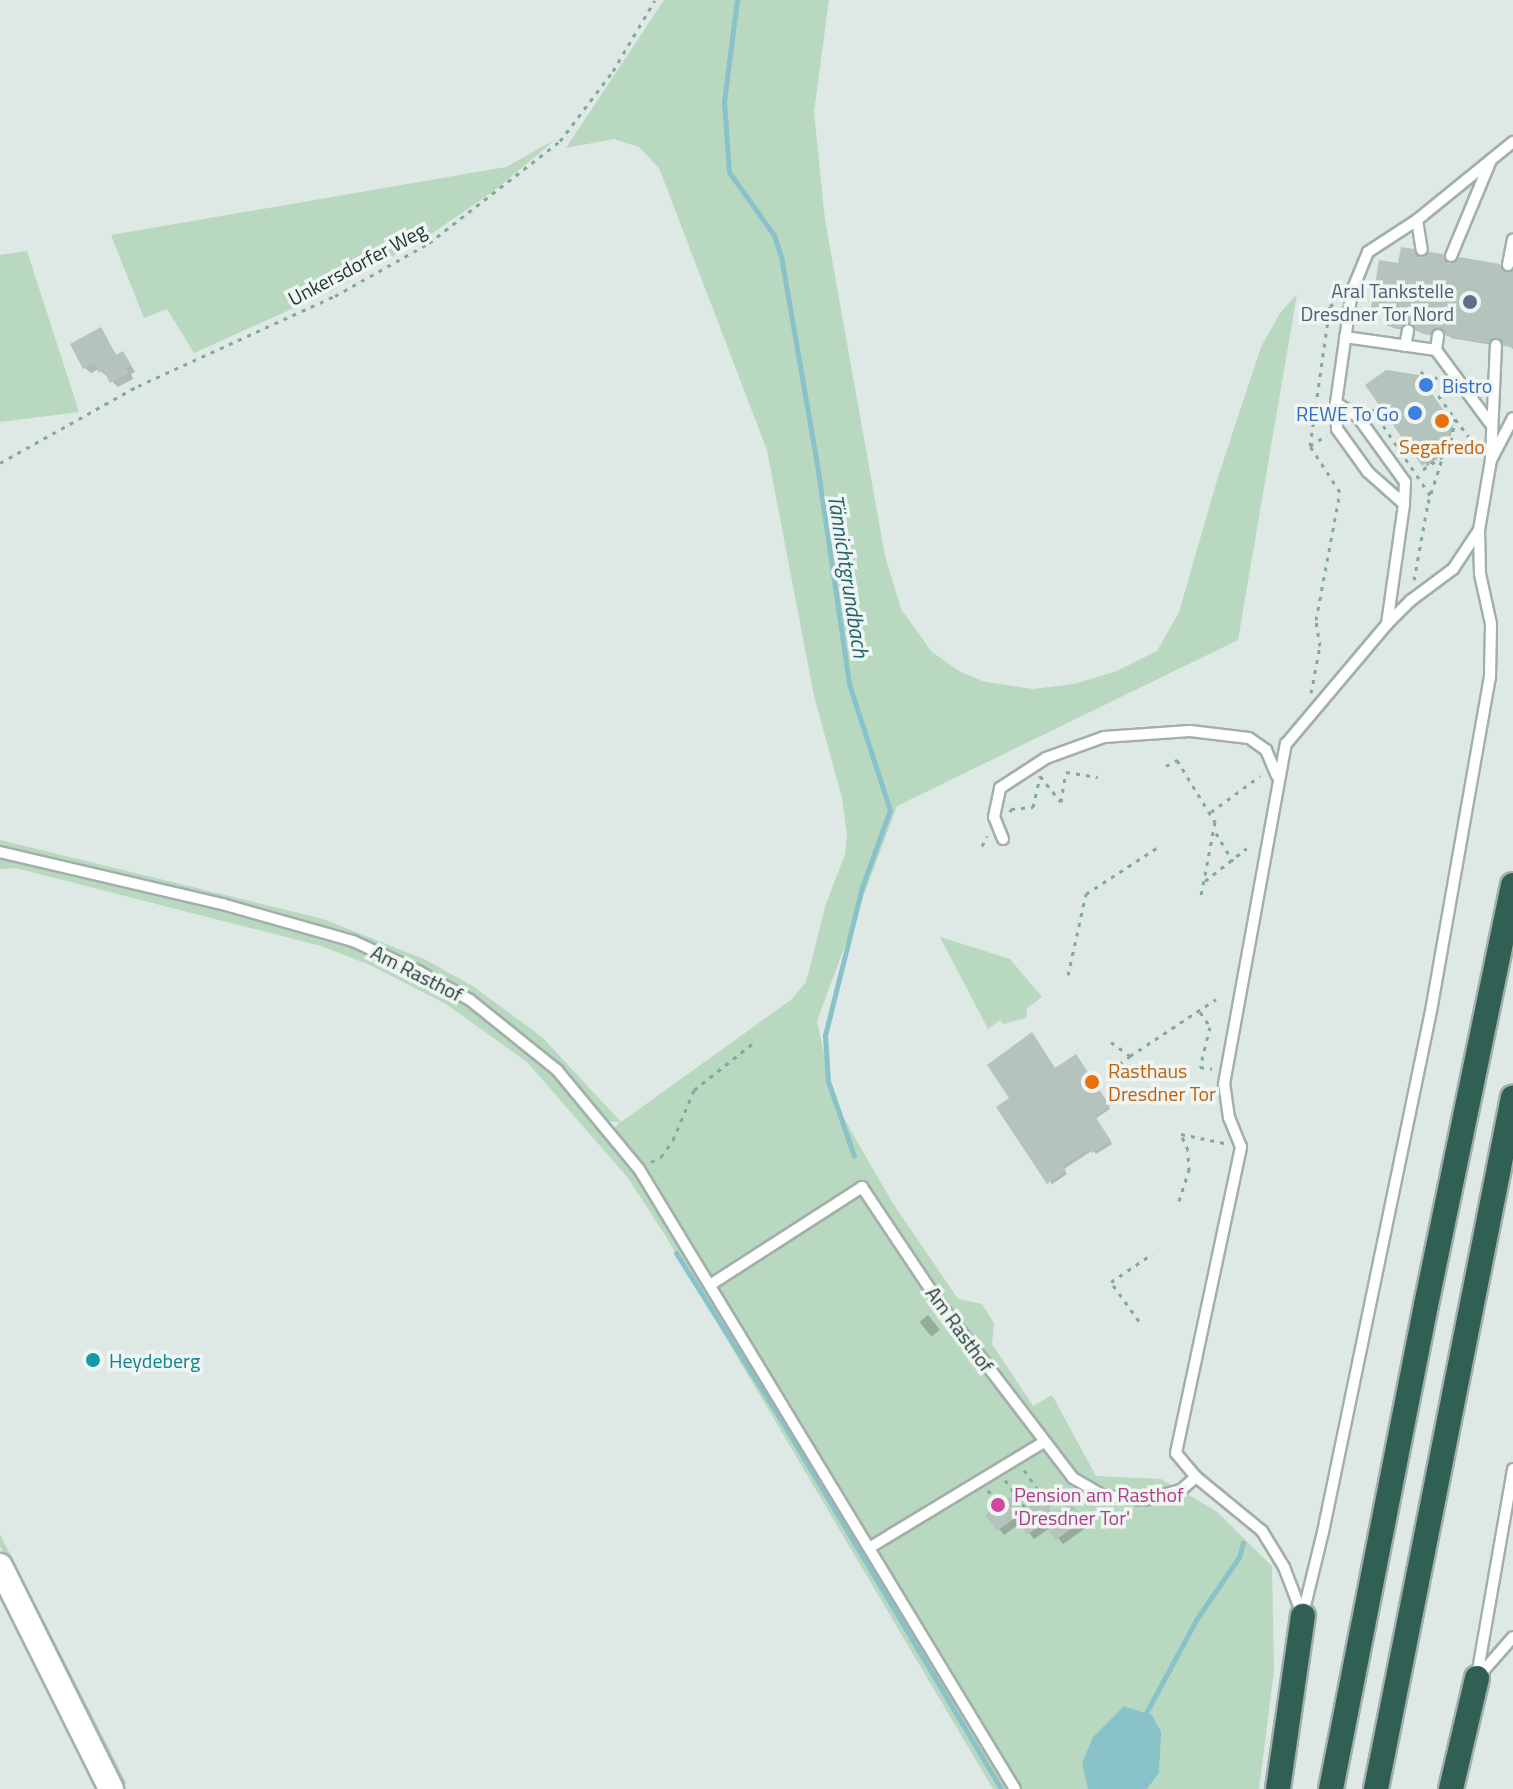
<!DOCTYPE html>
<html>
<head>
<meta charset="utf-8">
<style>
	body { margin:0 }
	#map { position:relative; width:1513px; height:1789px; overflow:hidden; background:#dee8e4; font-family:"Titillium Web",sans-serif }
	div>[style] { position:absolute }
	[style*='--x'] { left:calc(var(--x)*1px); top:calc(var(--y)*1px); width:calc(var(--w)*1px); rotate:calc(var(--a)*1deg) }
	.green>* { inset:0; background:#b9d8c0 }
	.water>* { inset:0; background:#8ac2c9 }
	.shadow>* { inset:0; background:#0003; transform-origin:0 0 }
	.stream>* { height:5px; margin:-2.5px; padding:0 2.5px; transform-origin:2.5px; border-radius:2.5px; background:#8ac2c9 }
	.building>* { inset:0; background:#b4c3bc }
	.path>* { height:3px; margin-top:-1.5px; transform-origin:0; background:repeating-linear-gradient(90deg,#81a99c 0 4px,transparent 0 10px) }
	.roads { filter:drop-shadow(2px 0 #a2afaa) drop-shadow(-2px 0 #a2afaa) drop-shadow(0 2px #a2afaa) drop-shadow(0 -2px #a2afaa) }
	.service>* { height:10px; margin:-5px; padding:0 5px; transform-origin:5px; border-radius:5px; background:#fff }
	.tertiary>* { height:24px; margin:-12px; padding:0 12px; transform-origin:12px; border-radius:12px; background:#fff }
	.motorway>* { height:24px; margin:-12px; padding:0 12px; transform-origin:12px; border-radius:12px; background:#306054 }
	.dots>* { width:22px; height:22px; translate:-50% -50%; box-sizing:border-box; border:4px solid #eef5f2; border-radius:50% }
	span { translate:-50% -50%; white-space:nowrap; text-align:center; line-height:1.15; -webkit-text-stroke:7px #eef5f2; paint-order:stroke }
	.street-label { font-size:20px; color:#213630 }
	.service-label { font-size:20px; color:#4e5e75 }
	.right { translate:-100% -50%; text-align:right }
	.shop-label { font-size:20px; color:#366cbe }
	.left { translate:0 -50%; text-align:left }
	.food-label { font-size:20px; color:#c56008 }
	.culture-label { font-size:20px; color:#0d838f }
	.hotel-label { font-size:20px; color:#b23c85 }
	.water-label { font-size:22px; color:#21626c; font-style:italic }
</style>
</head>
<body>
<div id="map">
	<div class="green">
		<div style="clip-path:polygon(664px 0,829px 0,814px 112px,825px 220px,885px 556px,901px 609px,932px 652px,959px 671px,985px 682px,1033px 689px,1074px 684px,1117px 671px,1157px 651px,1179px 612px,1218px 477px,1261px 347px,1280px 313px,1297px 294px,1238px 640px,897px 806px,817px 1021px,835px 1103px,892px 1202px,958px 1299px,982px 1304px,994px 1323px,992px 1344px,1033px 1406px,1052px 1395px,1096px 1476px,1161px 1479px,1216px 1511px,1272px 1566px,1274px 1671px,1259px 1789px,1147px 1789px,1159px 1773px,1152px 1715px,1124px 1706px,1088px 1789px,993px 1789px,665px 1235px,628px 1178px,527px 1062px,446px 1004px,370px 965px,321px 946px,16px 868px,0 869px,0 859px,222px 911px,321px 937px,367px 954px,467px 1006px,507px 1035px,552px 1073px,608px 1135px,620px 1122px,609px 1121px,536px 1043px,472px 995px,422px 966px,354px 935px,320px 925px,0 845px,0 840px,323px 919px,426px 960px,474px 987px,542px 1037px,621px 1122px,792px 999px,806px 982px,826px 904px,845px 854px,847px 836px,842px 798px,814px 696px,767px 450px,659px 168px,639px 147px,614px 139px,566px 148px)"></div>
		<div style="clip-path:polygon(556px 139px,495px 190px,424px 239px,329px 292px,194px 353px,167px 309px,144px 318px,111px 235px,506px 167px)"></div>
		<div style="clip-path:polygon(27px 251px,79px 412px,0 422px,0 255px)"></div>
		<div style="clip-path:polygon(940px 937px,1010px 959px,1042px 997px,1027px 1008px,1026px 1018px,1003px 1024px,1000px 1020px,988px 1029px)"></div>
		<div style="clip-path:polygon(0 1534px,126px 1782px,123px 1789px,120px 1789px,0 1546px)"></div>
	</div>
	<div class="water">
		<div style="clip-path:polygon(1124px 1706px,1152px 1715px,1161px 1732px,1159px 1773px,1147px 1789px,1088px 1789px,1082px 1763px,1093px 1737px)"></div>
	</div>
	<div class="shadow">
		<div style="clip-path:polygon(1420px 260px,1449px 266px,1499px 266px,1507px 275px,1513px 271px,1513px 349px,1501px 339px,1492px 345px,1451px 338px,1444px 329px,1434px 336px,1421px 333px,1413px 324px,1404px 330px,1393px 328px,1390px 325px,1392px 313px,1373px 308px,1400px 266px)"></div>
		<div style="clip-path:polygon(101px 330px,117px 356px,123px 353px,135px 372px,131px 374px,133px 379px,118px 387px,99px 369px,91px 373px,85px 368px)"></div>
		<div style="clip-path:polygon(1421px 380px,1453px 425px,1448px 451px,1426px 467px)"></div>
		<div style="clip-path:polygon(1078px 1059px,1110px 1109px,1095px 1119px,1112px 1144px,1096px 1154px,1093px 1150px,1064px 1169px,1067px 1174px,1051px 1185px,1056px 1070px)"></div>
		<div style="left:928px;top:1315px;width:19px;height:11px;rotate:51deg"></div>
		<div style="clip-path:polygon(1025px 1512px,1055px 1517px,1076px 1512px,1087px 1527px,1063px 1544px,1050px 1528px,1034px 1539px,1021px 1523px,1004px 1535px,988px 1515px)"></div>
	</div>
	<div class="stream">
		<div style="--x:737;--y:0;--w:103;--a:97.3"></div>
		<div style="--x:724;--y:102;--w:70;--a:85.9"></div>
		<div style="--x:729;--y:172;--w:77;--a:54.5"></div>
		<div style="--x:774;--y:235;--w:22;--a:72"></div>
		<div style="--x:781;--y:256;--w:211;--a:80.2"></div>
		<div style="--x:817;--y:464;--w:222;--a:81.7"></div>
		<div style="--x:849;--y:684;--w:133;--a:72"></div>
		<div style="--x:890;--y:810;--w:82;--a:110"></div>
		<div style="--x:862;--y:887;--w:153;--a:104"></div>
		<div style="--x:825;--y:1035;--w:46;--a:86.3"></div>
		<div style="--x:828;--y:1081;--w:79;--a:70.9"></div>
		<div style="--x:676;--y:1253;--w:207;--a:57.8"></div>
		<div style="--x:786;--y:1428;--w:420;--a:59.2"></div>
		<div style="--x:1146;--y:1713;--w:106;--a:-61.7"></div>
		<div style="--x:1196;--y:1620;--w:76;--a:-55.7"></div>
		<div style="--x:1239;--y:1557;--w:15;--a:-74"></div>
	</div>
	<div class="building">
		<div style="clip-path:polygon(1401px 247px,1414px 249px,1420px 258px,1430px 252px,1443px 254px,1449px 264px,1459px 257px,1500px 264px,1503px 271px,1513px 271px,1513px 347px,1504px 346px,1497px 337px,1488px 343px,1446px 336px,1440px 327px,1430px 334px,1416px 331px,1409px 322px,1400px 328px,1387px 326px,1390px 311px,1371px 308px,1379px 260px,1398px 263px)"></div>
		<div style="clip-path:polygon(101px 327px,116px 355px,123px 351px,131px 365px,126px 368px,129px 373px,110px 383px,104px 370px,99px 373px,94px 363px,83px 369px,70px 344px)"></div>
		<div style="clip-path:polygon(1386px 370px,1419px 375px,1451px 421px,1447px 448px,1422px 466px,1365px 385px)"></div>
		<div style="clip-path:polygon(1032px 1032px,1055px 1068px,1076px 1054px,1110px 1106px,1095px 1116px,1111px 1141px,1092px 1153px,1089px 1149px,1063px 1166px,1066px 1171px,1047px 1184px,996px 1107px,1009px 1098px,987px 1065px)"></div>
		<div style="clip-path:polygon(1013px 1495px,1024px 1510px,1042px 1498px,1054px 1515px,1071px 1503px,1083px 1520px,1056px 1540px,1043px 1523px,1027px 1535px,1015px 1518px,997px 1531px,985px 1515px)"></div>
	</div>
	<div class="path">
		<div style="--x:1421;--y:371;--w:59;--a:54.7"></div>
		<div style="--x:1426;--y:385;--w:16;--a:-35"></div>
		<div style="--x:1372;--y:409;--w:104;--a:56"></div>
		<div style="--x:1310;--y:446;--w:20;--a:-33"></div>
		<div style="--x:1444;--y:455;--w:6;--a:-39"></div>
		<div style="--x:1449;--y:451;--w:33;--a:-79"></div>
		<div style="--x:1455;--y:419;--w:33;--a:52"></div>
		<div style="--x:0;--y:463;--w:158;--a:-29.2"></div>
		<div style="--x:138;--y:386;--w:217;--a:-24.6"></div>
		<div style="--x:335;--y:296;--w:108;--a:-29.4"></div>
		<div style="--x:429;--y:243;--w:166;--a:-37.9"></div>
		<div style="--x:560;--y:141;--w:88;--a:-52.9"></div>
		<div style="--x:613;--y:71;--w:82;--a:-59.4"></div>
		<div style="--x:1414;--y:580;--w:78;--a:-79.7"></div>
		<div style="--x:1428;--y:503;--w:49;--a:-72.3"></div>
		<div style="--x:1443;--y:456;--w:30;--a:146"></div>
		<div style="--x:1311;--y:693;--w:48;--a:-79.2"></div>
		<div style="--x:1320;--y:646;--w:26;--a:-99"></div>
		<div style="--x:1316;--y:620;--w:130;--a:-79.4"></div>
		<div style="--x:1340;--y:492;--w:55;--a:-123.1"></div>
		<div style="--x:1310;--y:446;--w:141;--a:-81.9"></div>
		<div style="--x:1330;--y:306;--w:8;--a:-30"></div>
		<div style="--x:1166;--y:766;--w:13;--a:-29"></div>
		<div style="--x:1177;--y:760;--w:73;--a:58.5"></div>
		<div style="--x:1215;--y:822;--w:80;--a:100.8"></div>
		<div style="--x:1010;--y:812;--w:3;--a:-72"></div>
		<div style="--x:1011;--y:809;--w:22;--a:-5"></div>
		<div style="--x:1033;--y:807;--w:32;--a:-77"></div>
		<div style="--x:1040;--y:776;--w:33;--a:51"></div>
		<div style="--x:1061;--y:802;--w:30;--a:-81"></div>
		<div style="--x:1066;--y:772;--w:32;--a:9"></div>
		<div style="--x:1211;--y:812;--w:61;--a:-36.3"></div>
		<div style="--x:1216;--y:833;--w:33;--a:59"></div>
		<div style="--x:982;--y:846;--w:11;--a:-63"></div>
		<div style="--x:1205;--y:881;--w:53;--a:-38.2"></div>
		<div style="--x:1068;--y:975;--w:83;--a:-77.5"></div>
		<div style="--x:1086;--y:894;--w:86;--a:-33.1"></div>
		<div style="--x:1200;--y:1012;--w:18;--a:56"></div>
		<div style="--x:1210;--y:1027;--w:41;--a:104"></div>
		<div style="--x:1200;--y:1067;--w:12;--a:9"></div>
		<div style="--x:1111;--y:1042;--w:24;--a:36"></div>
		<div style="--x:1130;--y:1056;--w:103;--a:-33.5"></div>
		<div style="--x:1111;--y:1070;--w:24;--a:-36"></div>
		<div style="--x:651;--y:1162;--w:11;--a:-27"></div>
		<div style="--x:661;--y:1157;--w:21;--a:-55"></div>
		<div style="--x:673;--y:1140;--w:54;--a:-67.2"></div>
		<div style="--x:694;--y:1090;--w:74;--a:-38.4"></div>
		<div style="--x:1179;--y:1201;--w:32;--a:-72"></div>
		<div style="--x:1189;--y:1171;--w:21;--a:-93"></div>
		<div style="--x:1188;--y:1150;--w:17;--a:-114"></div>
		<div style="--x:1181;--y:1134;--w:44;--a:11.8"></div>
		<div style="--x:1139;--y:1321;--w:48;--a:-125.7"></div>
		<div style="--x:1111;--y:1282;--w:50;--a:-34.3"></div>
		<div style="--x:1024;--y:1470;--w:54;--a:54.8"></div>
		<div style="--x:1005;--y:1480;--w:36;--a:54"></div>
		<div style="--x:988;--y:1490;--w:18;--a:56"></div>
	</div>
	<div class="roads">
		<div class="service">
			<div style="--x:1417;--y:220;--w:30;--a:81"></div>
			<div style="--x:1451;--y:256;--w:104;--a:-67.4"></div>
			<div style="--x:1508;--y:265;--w:26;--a:-79"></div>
			<div style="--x:1345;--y:337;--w:92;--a:8.1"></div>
			<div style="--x:1436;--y:350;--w:91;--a:53.5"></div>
			<div style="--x:1405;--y:346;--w:16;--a:-79"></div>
			<div style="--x:1436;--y:350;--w:15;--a:-82"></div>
			<div style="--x:1336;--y:403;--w:26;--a:32"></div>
			<div style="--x:1358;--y:417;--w:80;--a:54.1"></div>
			<div style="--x:1405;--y:482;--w:22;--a:93"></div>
			<div style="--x:1491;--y:458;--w:113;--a:-87.5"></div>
			<div style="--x:1387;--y:624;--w:121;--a:-81.9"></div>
			<div style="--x:1404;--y:504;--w:48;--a:-138.4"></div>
			<div style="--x:1368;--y:472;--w:53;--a:-125.8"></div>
			<div style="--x:1337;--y:429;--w:26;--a:-92"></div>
			<div style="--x:1336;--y:403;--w:113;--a:-81.9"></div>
			<div style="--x:1352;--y:291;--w:42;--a:-67.7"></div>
			<div style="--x:1368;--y:252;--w:59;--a:-33.1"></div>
			<div style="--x:1417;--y:220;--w:124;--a:-39.1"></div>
			<div style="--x:1003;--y:839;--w:24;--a:-112"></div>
			<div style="--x:994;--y:817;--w:30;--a:-78"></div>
			<div style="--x:1000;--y:788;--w:55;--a:-33.1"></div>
			<div style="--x:1046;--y:758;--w:62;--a:-19.9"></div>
			<div style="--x:1104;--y:737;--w:86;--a:-4"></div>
			<div style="--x:1190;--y:731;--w:59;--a:6.8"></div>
			<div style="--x:1249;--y:738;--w:21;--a:35"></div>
			<div style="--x:1266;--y:750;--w:28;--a:67"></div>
			<div style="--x:0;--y:852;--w:228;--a:13.2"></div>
			<div style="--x:222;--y:904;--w:136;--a:15.8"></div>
			<div style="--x:353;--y:941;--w:74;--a:24.8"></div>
			<div style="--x:420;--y:972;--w:57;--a:29.2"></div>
			<div style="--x:470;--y:1000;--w:112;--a:38.8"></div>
			<div style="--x:557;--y:1070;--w:129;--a:50.4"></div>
			<div style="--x:639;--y:1169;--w:725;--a:58.77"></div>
			<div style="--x:710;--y:1285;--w:181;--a:-32.8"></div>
			<div style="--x:862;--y:1187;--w:141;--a:56.3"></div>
			<div style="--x:940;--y:1304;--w:219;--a:52.6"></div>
			<div style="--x:1073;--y:1478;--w:36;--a:30"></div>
			<div style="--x:1104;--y:1496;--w:40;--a:5.7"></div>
			<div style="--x:1144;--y:1500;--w:38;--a:-15"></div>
			<div style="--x:1181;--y:1490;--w:20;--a:-41"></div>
			<div style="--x:869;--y:1548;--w:205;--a:-31.2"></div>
			<div style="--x:1302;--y:1614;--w:50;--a:-111"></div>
			<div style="--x:1284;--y:1567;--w:42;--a:-121.4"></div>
			<div style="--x:1262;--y:1531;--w:85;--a:-140.7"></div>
			<div style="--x:1196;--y:1477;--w:31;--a:-130"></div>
			<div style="--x:1176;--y:1453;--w:313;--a:-78"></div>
			<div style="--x:1241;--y:1147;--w:31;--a:-112"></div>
			<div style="--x:1229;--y:1118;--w:34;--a:-98"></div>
			<div style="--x:1224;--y:1084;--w:346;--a:-79.7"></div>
			<div style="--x:1286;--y:744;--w:157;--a:-49.9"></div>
			<div style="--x:1387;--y:624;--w:33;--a:-45"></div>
			<div style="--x:1410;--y:601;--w:54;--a:-36.7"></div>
			<div style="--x:1453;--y:569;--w:47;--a:-56.3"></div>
			<div style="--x:1303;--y:1614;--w:84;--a:-76.3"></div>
			<div style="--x:1323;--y:1532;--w:532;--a:-78.29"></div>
			<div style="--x:1431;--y:1011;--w:339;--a:-80"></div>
			<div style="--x:1490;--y:677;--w:53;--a:-88.9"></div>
			<div style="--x:1491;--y:624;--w:51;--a:-102.4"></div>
			<div style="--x:1480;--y:574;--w:44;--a:-91.3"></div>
			<div style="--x:1479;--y:530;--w:71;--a:-80.3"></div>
			<div style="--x:1491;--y:460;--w:47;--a:-62.4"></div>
			<div style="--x:1477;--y:1676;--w:210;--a:-80.1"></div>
			<div style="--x:1478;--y:1677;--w:53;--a:-48.8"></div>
		</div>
		<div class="tertiary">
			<div style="--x:0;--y:1566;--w:249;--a:63.5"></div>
		</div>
		<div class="motorway">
			<div style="--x:1278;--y:1789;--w:175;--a:-81.8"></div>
			<div style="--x:1331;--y:1789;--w:493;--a:-78.9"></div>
			<div style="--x:1426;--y:1305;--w:429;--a:-78.3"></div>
			<div style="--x:1376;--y:1789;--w:705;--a:-78.8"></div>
			<div style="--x:1451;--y:1789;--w:114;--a:-76.8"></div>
		</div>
	</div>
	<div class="dots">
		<div style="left:1470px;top:302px;background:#5c6f8a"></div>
		<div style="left:1426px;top:385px;background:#3f7fe0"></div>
		<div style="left:1415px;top:413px;background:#3f7fe0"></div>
		<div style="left:1442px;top:421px;background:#e8710a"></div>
		<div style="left:1092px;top:1082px;background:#e8710a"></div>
		<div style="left:93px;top:1360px;background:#0f9aa8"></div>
		<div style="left:998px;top:1505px;background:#d1479c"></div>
	</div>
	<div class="street-label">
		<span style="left:357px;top:264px;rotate:-28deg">Unkersdorfer Weg</span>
		<span style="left:417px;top:973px;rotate:27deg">Am Rasthof</span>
		<span style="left:960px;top:1329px;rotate:54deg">Am Rasthof</span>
	</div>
	<div class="service-label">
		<span class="right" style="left:1454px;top:302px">Aral Tankstelle<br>Dresdner Tor Nord</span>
	</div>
	<div class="shop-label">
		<span class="left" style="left:1442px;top:385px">Bistro</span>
		<span class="right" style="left:1399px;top:413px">REWE To Go</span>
	</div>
	<div class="food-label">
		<span style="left:1442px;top:446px">Segafredo</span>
		<span class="left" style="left:1108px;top:1082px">Rasthaus<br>Dresdner Tor</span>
	</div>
	<div class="culture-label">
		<span class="left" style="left:109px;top:1360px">Heydeberg</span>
	</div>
	<div class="hotel-label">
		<span class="left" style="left:1014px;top:1506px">Pension am Rasthof<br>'Dresdner Tor'</span>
	</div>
	<div class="water-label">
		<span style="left:848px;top:576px;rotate:81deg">Tännichtgrundbach</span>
	</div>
</div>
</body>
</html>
